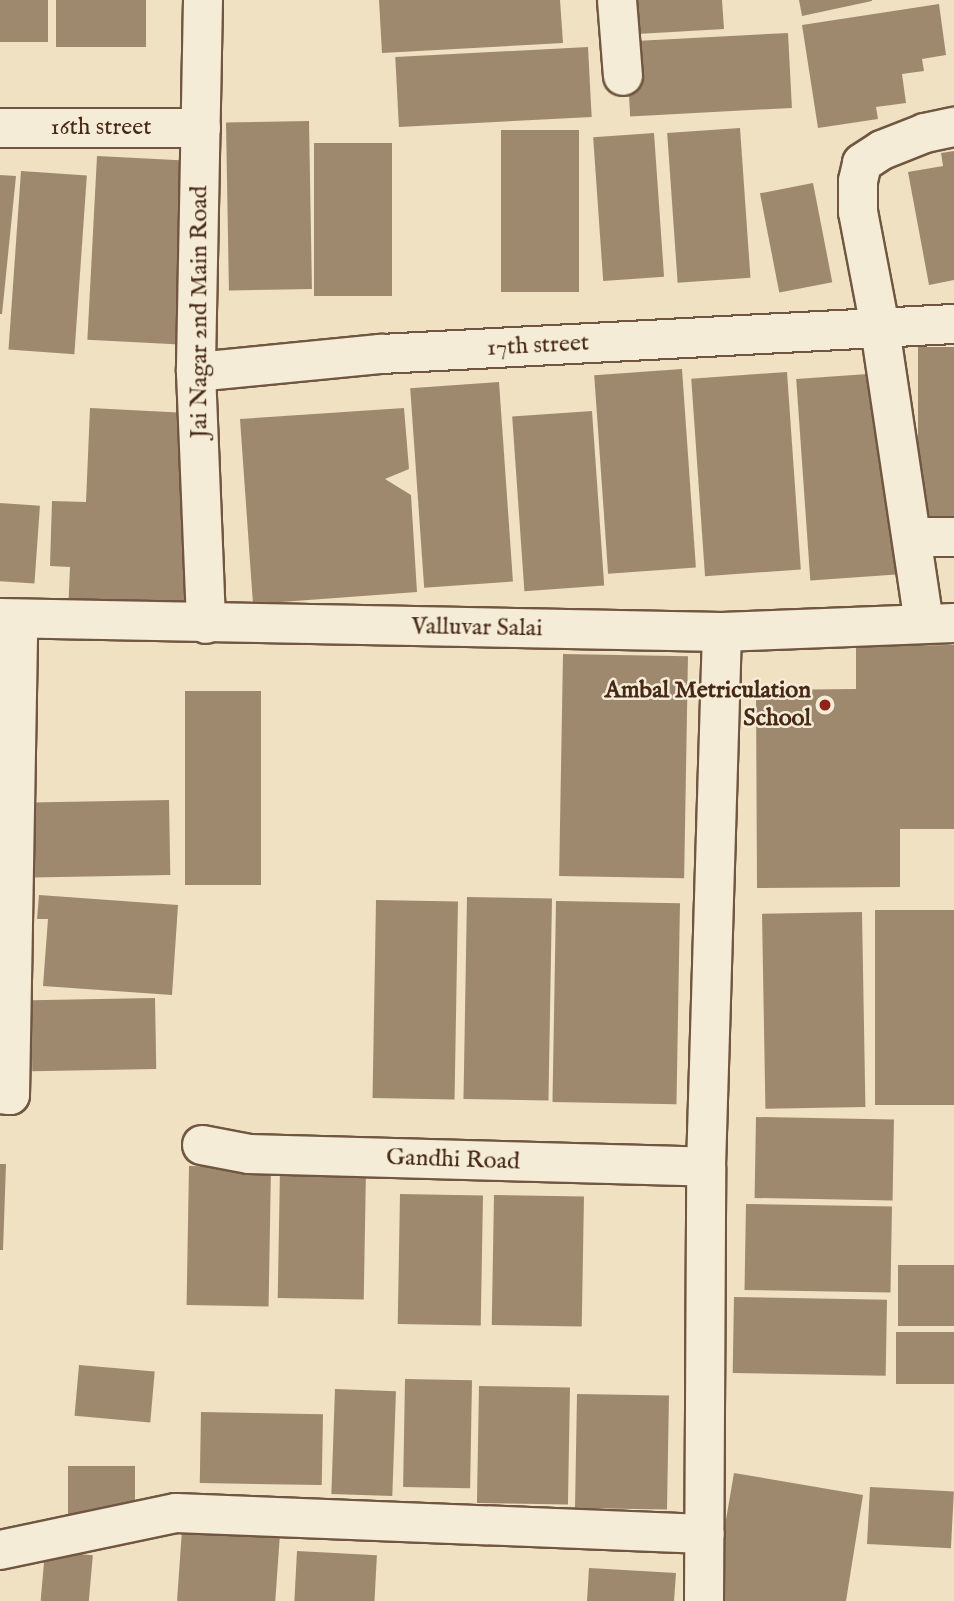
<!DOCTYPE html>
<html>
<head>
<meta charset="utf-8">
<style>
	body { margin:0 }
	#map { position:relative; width:954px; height:1601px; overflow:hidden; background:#efe1c1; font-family:"IM FELL English",serif }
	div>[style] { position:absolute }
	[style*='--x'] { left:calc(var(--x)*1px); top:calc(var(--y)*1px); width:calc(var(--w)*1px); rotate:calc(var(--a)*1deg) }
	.building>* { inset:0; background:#9e896f; transform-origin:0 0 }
	.roads { filter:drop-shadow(2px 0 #715741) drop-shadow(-2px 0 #715741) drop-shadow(0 2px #715741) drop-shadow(0 -2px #715741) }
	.minor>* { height:38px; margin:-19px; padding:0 19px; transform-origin:19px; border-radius:19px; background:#f5ecd7 }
	.dots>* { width:19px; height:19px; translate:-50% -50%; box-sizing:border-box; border:4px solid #f5ecd7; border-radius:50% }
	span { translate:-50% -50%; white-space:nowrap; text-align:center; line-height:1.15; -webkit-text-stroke:5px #f5ecd7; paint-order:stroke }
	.street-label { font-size:24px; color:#472916 }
	.poi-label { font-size:24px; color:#472916; font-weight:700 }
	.right { translate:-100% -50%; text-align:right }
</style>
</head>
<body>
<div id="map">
	<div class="building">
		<div style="left:0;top:0;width:48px;height:42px"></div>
		<div style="left:56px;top:0;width:90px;height:47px"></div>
		<div style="clip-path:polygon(379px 0,560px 0,563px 43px,382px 53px)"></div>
		<div style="clip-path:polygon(619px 0,722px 0,724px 29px,620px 35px)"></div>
		<div style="clip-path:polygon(799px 0,872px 0,872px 1px,802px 16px)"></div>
		<div style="clip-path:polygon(939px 4px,946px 55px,922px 59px,924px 71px,902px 74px,906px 103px,876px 107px,878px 119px,818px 128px,802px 25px)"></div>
		<div style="left:788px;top:33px;width:75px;height:162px;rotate:87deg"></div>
		<div style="left:588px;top:47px;width:70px;height:193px;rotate:87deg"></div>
		<div style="left:309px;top:121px;width:168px;height:83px;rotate:89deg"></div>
		<div style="left:740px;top:128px;width:150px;height:73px;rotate:86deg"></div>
		<div style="left:579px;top:130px;width:162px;height:78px;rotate:90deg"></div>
		<div style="left:654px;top:133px;width:144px;height:61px;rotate:86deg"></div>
		<div style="left:314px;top:143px;width:78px;height:153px"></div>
		<div style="clip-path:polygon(954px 151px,954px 280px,929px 285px,908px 172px,943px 166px,941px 153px)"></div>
		<div style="left:97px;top:156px;width:88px;height:184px;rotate:3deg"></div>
		<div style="left:21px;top:171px;width:66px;height:179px;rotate:4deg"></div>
		<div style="clip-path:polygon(0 175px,16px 176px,2px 314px,0 314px)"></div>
		<div style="left:813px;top:183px;width:101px;height:54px;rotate:79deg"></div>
		<div style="left:918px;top:347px;width:36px;height:171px"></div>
		<div style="left:682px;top:369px;width:199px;height:88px;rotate:86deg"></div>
		<div style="left:787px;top:372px;width:198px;height:96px;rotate:86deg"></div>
		<div style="left:882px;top:373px;width:202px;height:86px;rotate:86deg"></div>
		<div style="left:499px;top:382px;width:200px;height:89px;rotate:86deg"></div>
		<div style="clip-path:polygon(90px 408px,188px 413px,183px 528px,189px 528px,184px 619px,68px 614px,70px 567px,50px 566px,52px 501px,86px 502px)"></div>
		<div style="clip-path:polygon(404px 408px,409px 469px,385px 479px,411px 495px,417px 592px,253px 604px,240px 419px)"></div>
		<div style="left:592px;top:411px;width:175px;height:80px;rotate:86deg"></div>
		<div style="left:0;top:503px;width:40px;height:78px;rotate:4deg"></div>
		<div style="clip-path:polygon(954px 645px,954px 829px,900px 829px,900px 887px,757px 888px,756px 690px,856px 689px,856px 646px)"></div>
		<div style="left:563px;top:654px;width:125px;height:222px;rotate:1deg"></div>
		<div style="left:261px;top:691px;width:194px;height:76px;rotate:90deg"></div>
		<div style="left:169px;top:800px;width:75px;height:152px;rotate:89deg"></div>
		<div style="clip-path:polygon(39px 895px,178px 905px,172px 995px,43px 986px,48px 919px,37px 919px)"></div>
		<div style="left:467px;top:897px;width:85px;height:202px;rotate:1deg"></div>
		<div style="left:376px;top:900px;width:82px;height:198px;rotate:1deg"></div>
		<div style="left:556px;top:901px;width:124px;height:201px;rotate:1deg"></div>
		<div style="left:954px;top:910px;width:195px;height:79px;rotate:90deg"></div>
		<div style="left:862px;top:912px;width:195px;height:100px;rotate:89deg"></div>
		<div style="left:155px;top:998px;width:71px;height:124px;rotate:89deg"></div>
		<div style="left:756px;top:1117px;width:138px;height:81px;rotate:1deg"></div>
		<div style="clip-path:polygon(0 1164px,6px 1164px,3px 1250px,0 1250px)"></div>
		<div style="left:189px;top:1166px;width:82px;height:139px;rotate:1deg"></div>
		<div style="left:280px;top:1168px;width:86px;height:130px;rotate:1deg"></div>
		<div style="left:400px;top:1194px;width:83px;height:130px;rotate:1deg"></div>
		<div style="left:494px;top:1195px;width:90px;height:130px;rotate:1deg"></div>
		<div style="left:746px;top:1204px;width:146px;height:86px;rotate:1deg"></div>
		<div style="left:898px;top:1265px;width:56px;height:61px"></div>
		<div style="left:734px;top:1297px;width:153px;height:76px;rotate:1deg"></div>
		<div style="left:954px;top:1332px;width:52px;height:58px;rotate:90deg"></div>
		<div style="left:79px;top:1365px;width:76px;height:51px;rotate:5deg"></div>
		<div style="left:405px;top:1379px;width:67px;height:108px;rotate:1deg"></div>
		<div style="left:479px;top:1386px;width:91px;height:117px;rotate:1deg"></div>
		<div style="left:335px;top:1389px;width:61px;height:105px;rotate:2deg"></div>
		<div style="left:577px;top:1394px;width:92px;height:114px;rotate:1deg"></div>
		<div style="left:201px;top:1412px;width:122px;height:71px;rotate:1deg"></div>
		<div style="left:68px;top:1466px;width:67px;height:51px"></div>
		<div style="clip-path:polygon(734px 1473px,863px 1495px,846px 1601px,712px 1601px)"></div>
		<div style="left:870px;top:1487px;width:84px;height:57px;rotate:3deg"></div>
		<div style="left:182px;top:1530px;width:98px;height:71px;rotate:4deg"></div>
		<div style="left:45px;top:1551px;width:48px;height:50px;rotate:5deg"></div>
		<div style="left:297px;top:1551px;width:80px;height:50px;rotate:3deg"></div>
		<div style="clip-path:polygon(589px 1568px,676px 1573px,674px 1601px,587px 1601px)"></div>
	</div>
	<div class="roads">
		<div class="minor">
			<div style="--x:203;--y:0;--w:372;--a:91.1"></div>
			<div style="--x:196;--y:372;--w:252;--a:87.7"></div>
			<div style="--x:617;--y:0;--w:76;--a:85.5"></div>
			<div style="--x:0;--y:128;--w:201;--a:0"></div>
			<div style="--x:196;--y:372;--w:186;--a:-5.6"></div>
			<div style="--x:381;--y:354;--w:574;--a:-3"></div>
			<div style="--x:913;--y:537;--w:41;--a:0"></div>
			<div style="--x:0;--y:618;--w:722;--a:1.11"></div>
			<div style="--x:722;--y:632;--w:232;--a:-2.2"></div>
			<div style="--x:924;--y:623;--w:299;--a:-98.5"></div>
			<div style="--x:880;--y:327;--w:117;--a:-100.8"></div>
			<div style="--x:858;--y:212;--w:31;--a:-90"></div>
			<div style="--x:858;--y:181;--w:18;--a:-77"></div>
			<div style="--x:862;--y:163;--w:24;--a:-33"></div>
			<div style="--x:882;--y:150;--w:46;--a:-21.6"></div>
			<div style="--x:925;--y:133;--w:30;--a:-12"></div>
			<div style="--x:0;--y:1094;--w:10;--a:6"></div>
			<div style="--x:10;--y:1095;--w:475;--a:-89"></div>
			<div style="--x:202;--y:1145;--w:48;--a:10.8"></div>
			<div style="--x:249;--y:1154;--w:457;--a:1.6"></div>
			<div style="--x:0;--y:1550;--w:180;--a:-11.9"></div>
			<div style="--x:176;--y:1513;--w:529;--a:2.27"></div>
			<div style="--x:704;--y:1601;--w:434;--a:-89.7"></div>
			<div style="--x:706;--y:1167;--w:535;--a:-88.29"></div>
		</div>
	</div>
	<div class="dots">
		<div style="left:825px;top:705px;background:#8f2418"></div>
	</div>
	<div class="street-label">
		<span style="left:101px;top:128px">16th street</span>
		<span style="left:200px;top:312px;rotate:-90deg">Jai Nagar 2nd Main Road</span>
		<span style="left:538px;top:346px;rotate:-3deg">17th street</span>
		<span style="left:477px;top:628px;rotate:1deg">Valluvar Salai</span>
		<span style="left:453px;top:1160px;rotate:2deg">Gandhi Road</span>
	</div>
	<div class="poi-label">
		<span class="right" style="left:811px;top:705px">Ambal Metriculation<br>School</span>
	</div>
</div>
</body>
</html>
